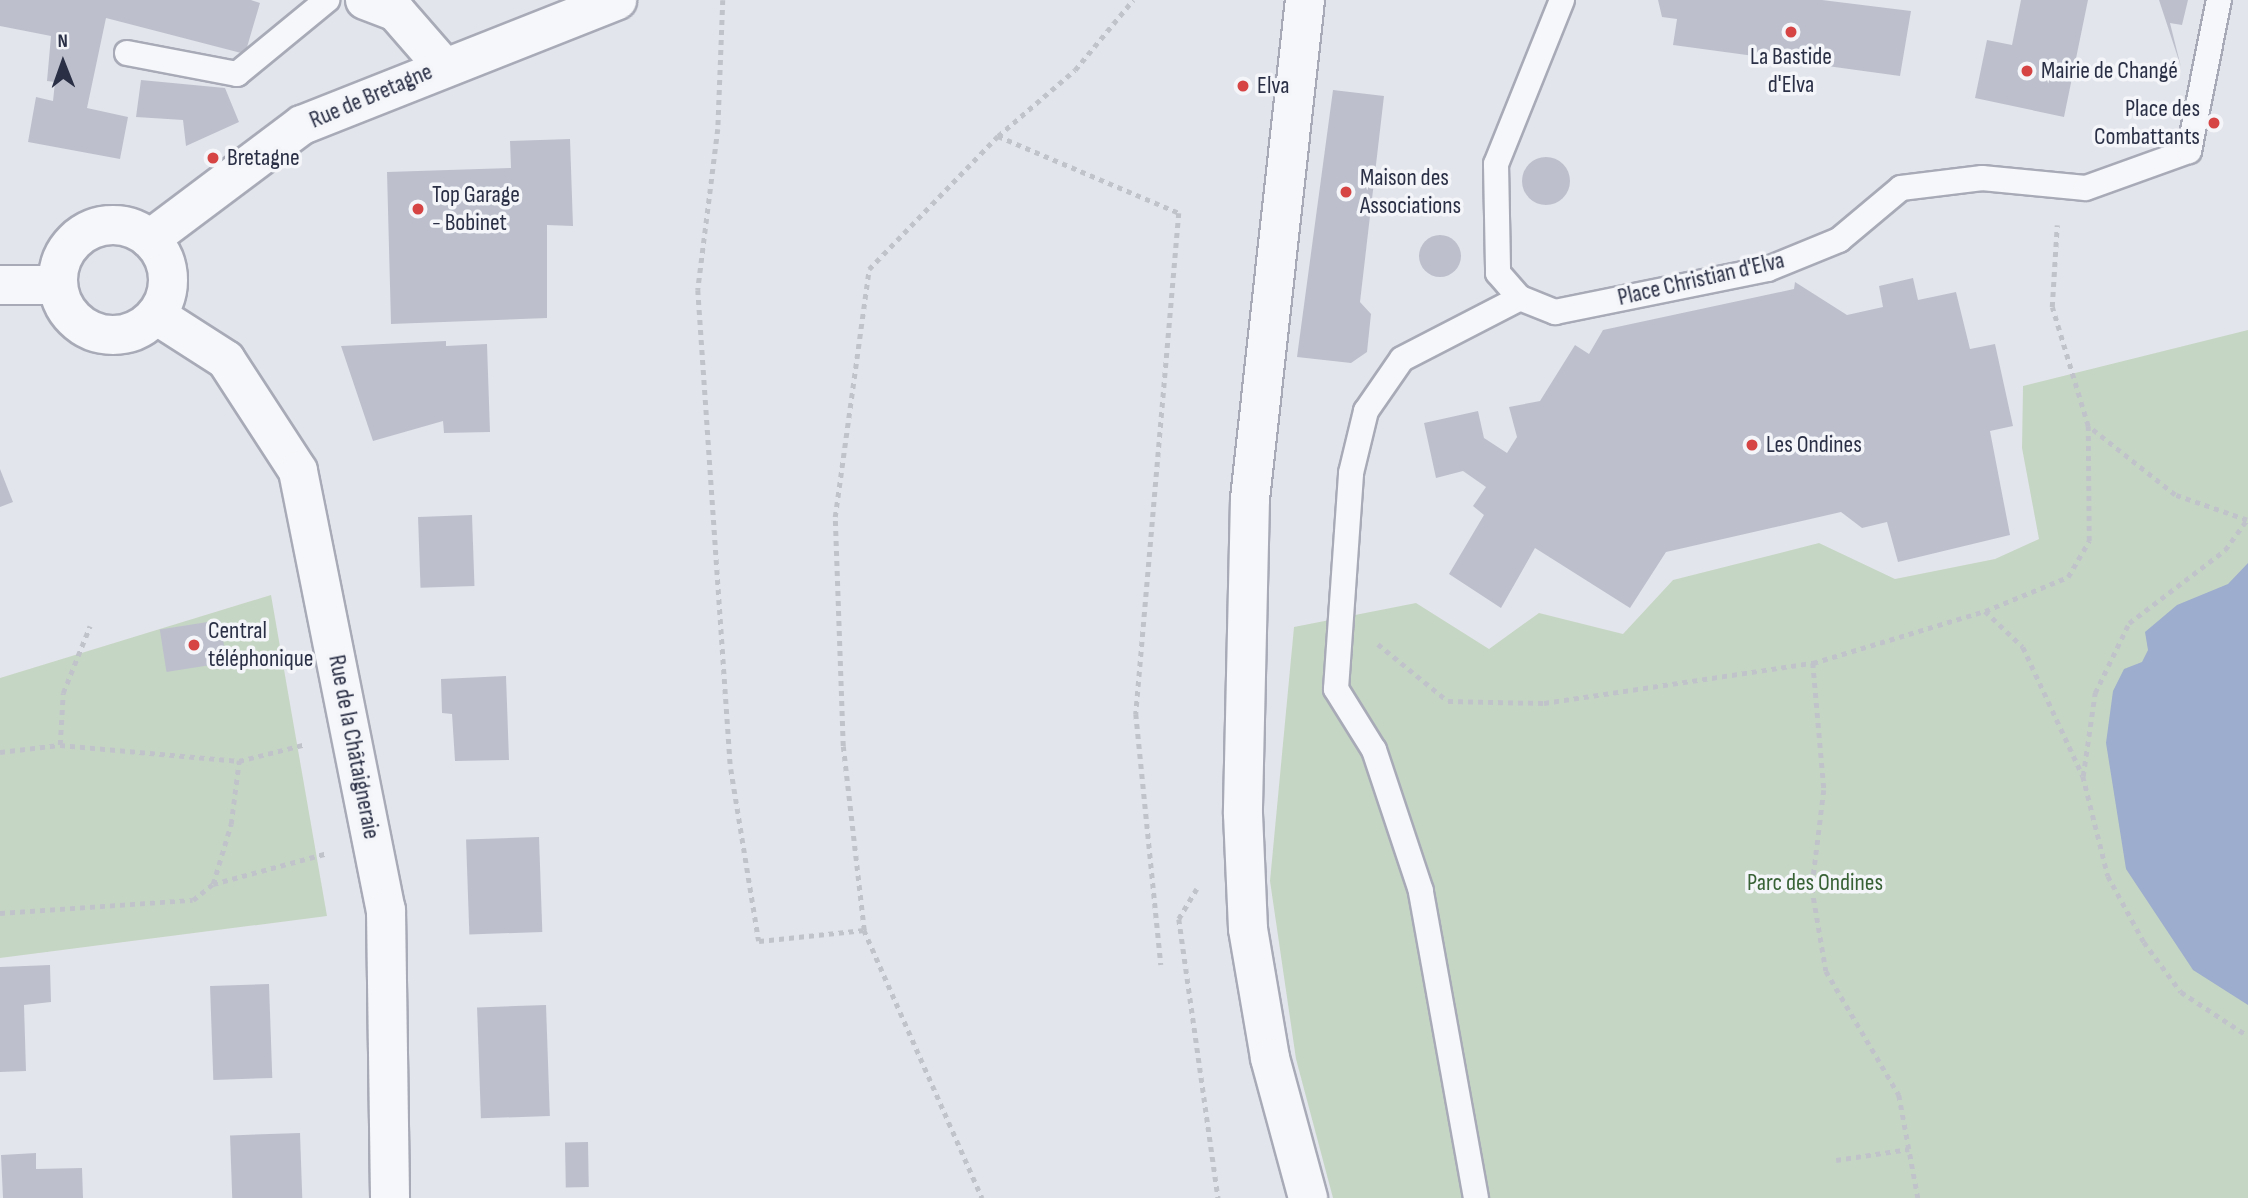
<!DOCTYPE html>
<html>
<head>
<meta charset="utf-8">
<style>
	body { margin:0 }
	#map { position:relative; width:2248px; height:1198px; overflow:hidden; background:#e3e5ec; font-family:"Sofia Sans Condensed",sans-serif }
	div>[style] { position:absolute }
	[style*='--x'] { left:calc(var(--x)*1px); top:calc(var(--y)*1px); width:calc(var(--w)*1px); rotate:calc(var(--a)*1deg) }
	.green>* { inset:0; background:#c6d6c4 }
	.water>* { inset:0; background:#9dadcd }
	.building>* { inset:0; background:#bdc0cc; transform-origin:0 0 }
	.round { border-radius:50% }
	.path>* { height:4.5px; margin-top:-2.25px; transform-origin:0; background:repeating-linear-gradient(90deg,#c1c3cb 0 5px,transparent 0 10px) }
	.roads { filter:drop-shadow(2px 0 #a8abb7) drop-shadow(-2px 0 #a8abb7) drop-shadow(0 2px #a8abb7) drop-shadow(0 -2px #a8abb7) }
	.service>* { height:24px; margin:-12px; padding:0 12px; transform-origin:12px; border-radius:12px; background:#f6f7fa }
	.minor>* { height:38px; margin:-19px; padding:0 19px; transform-origin:19px; border-radius:19px; background:#f6f7fa }
	.tertiary>* { height:38px; margin:-19px; padding:0 19px; transform-origin:19px; border-radius:19px; background:#f6f7fa }
	.tertiary>.ring { margin:-19px; padding:0; box-sizing:content-box; background:none; border:38px solid #f6f7fa; border-radius:50% }
	.dots>* { width:19px; height:19px; translate:-50% -50%; box-sizing:border-box; border:4px solid #f3f5f9; border-radius:50% }
	span { translate:-50% -50%; white-space:nowrap; text-align:center; line-height:1.15; -webkit-text-stroke:7px #f3f5f9; paint-order:stroke }
	.poi-label { font-size:24px; color:#2a2f45 }
	.left { translate:0 -50%; text-align:left }
	.right { translate:-100% -50%; text-align:right }
	.street-label { font-size:24px; color:#2a2f45 }
	.park-label { font-size:24px; color:#386236 }
	.north { position:absolute; left:28px; top:28px; width:70px; height:70px; -webkit-text-stroke:5px #f3f5f9; paint-order:stroke; rotate:359deg; font-size:19px; font-weight:700; line-height:28px; text-align:center; color:#2a2f45 }
	.north::after { content:''; display:block; margin:auto; width:24px; height:32px; background:#2a2f45; clip-path:polygon(50% 0,100% 100%,50% 72%,0 100%) }
</style>
</head>
<body>
<div id="map">
	<div class="green">
		<div style="clip-path:polygon(2248px 330px,2248px 1198px,1333px 1198px,1296px 1059px,1270px 881px,1294px 627px,1416px 603px,1489px 649px,1539px 613px,1623px 634px,1673px 580px,1819px 543px,1895px 579px,1995px 559px,2039px 539px,2022px 448px,2023px 386px)"></div>
		<div style="clip-path:polygon(271px 595px,327px 916px,0 958px,0 678px)"></div>
	</div>
	<div class="water">
		<div style="clip-path:polygon(2248px 563px,2248px 1005px,2193px 970px,2126px 869px,2106px 743px,2113px 691px,2124px 669px,2142px 662px,2148px 650px,2145px 632px,2177px 605px,2228px 584px)"></div>
	</div>
	<div class="building">
		<div style="clip-path:polygon(0 0,251px 0,260px 3px,245px 54px,106px 18px,87px 108px,128px 117px,120px 159px,28px 142px,36px 97px,53px 101px,55px 82px,47px 81px,51px 36px,0 26px)"></div>
		<div style="clip-path:polygon(1658px 0,1822px 0,1911px 11px,1900px 76px,1673px 45px,1677px 19px,1662px 17px)"></div>
		<div style="clip-path:polygon(2021px 0,2088px 0,2064px 117px,1975px 98px,1987px 40px,2012px 45px)"></div>
		<div style="clip-path:polygon(2159px 0,2188px 0,2182px 25px,2170px 23px,2181px 67px)"></div>
		<div style="clip-path:polygon(141px 80px,225px 88px,239px 122px,186px 146px,183px 120px,136px 117px)"></div>
		<div style="clip-path:polygon(1333px 90px,1384px 96px,1360px 302px,1371px 314px,1367px 352px,1351px 363px,1297px 357px)"></div>
		<div style="clip-path:polygon(570px 139px,573px 226px,547px 225px,547px 318px,391px 324px,387px 172px,511px 168px,510px 141px)"></div>
		<div class="round" style="left:1522px;top:157px;width:48px;height:48px"></div>
		<div class="round" style="left:1419px;top:235px;width:42px;height:42px"></div>
		<div style="clip-path:polygon(1913px 278px,1918px 300px,1956px 292px,1970px 349px,1995px 344px,2013px 426px,1990px 431px,2010px 535px,1898px 562px,1887px 522px,1862px 528px,1841px 512px,1666px 552px,1630px 608px,1535px 548px,1501px 608px,1449px 574px,1484px 515px,1473px 506px,1486px 487px,1463px 471px,1436px 478px,1424px 423px,1478px 411px,1484px 438px,1507px 453px,1517px 437px,1509px 407px,1540px 401px,1575px 345px,1589px 354px,1603px 330px,1794px 289px,1795px 282px,1847px 315px,1883px 307px,1879px 286px)"></div>
		<div style="clip-path:polygon(446px 341px,446px 346px,487px 344px,490px 432px,444px 433px,443px 421px,373px 441px,341px 346px)"></div>
		<div style="clip-path:polygon(0 469px,13px 502px,0 507px)"></div>
		<div style="left:472px;top:515px;width:71px;height:54px;rotate:88deg"></div>
		<div style="left:220px;top:620px;width:43px;height:61px;rotate:81deg"></div>
		<div style="clip-path:polygon(506px 676px,509px 760px,455px 761px,452px 714px,442px 713px,441px 679px)"></div>
		<div style="left:539px;top:837px;width:95px;height:73px;rotate:88deg"></div>
		<div style="clip-path:polygon(50px 965px,51px 1002px,24px 1005px,26px 1071px,0 1072px,0 967px)"></div>
		<div style="left:269px;top:984px;width:94px;height:59px;rotate:88deg"></div>
		<div style="left:546px;top:1005px;width:111px;height:69px;rotate:88deg"></div>
		<div style="left:300px;top:1133px;width:65px;height:70px;rotate:88deg"></div>
		<div style="left:588px;top:1142px;width:45px;height:23px;rotate:89deg"></div>
		<div style="clip-path:polygon(36px 1153px,36px 1169px,82px 1168px,83px 1198px,3px 1198px,1px 1155px)"></div>
	</div>
	<div class="path">
		<div style="--x:723;--y:0;--w:129;--a:92.2"></div>
		<div style="--x:718;--y:129;--w:162;--a:97.1"></div>
		<div style="--x:698;--y:290;--w:480;--a:86.1"></div>
		<div style="--x:731;--y:769;--w:174;--a:80.8"></div>
		<div style="--x:759;--y:941;--w:106;--a:-6"></div>
		<div style="--x:864;--y:930;--w:185;--a:-96.5"></div>
		<div style="--x:843;--y:746;--w:229;--a:-92"></div>
		<div style="--x:835;--y:517;--w:250;--a:-82.2"></div>
		<div style="--x:869;--y:269;--w:185;--a:-45.9"></div>
		<div style="--x:998;--y:136;--w:197;--a:23"></div>
		<div style="--x:1179;--y:213;--w:503;--a:94.91"></div>
		<div style="--x:1136;--y:714;--w:252;--a:84.3"></div>
		<div style="--x:998;--y:136;--w:101;--a:-40.6"></div>
		<div style="--x:1075;--y:70;--w:91;--a:-50.4"></div>
		<div style="--x:1985;--y:611;--w:52;--a:43.5"></div>
		<div style="--x:2023;--y:647;--w:142;--a:65.1"></div>
		<div style="--x:2083;--y:776;--w:84;--a:-81.8"></div>
		<div style="--x:2095;--y:693;--w:78;--a:-64.1"></div>
		<div style="--x:2129;--y:623;--w:121;--a:-37.2"></div>
		<div style="--x:2225;--y:550;--w:37;--a:-54"></div>
		<div style="--x:2247;--y:520;--w:76;--a:-160.9"></div>
		<div style="--x:2175;--y:495;--w:111;--a:-141.6"></div>
		<div style="--x:1378;--y:644;--w:90;--a:39.2"></div>
		<div style="--x:1448;--y:701;--w:96;--a:1.2"></div>
		<div style="--x:1544;--y:703;--w:272;--a:-8.5"></div>
		<div style="--x:1813;--y:663;--w:127;--a:85"></div>
		<div style="--x:1824;--y:790;--w:99;--a:97"></div>
		<div style="--x:1812;--y:888;--w:84;--a:80.4"></div>
		<div style="--x:1826;--y:971;--w:144;--a:59.5"></div>
		<div style="--x:1899;--y:1095;--w:105;--a:79.5"></div>
		<div style="--x:1813;--y:663;--w:180;--a:-16.8"></div>
		<div style="--x:1985;--y:611;--w:90;--a:-22.3"></div>
		<div style="--x:2068;--y:577;--w:42;--a:-59.7"></div>
		<div style="--x:2089;--y:541;--w:115;--a:-90.5"></div>
		<div style="--x:2088;--y:426;--w:124;--a:-106.8"></div>
		<div style="--x:2052;--y:307;--w:82;--a:-86.5"></div>
		<div style="--x:60;--y:745;--w:52;--a:-86.7"></div>
		<div style="--x:63;--y:693;--w:72;--a:-68.1"></div>
		<div style="--x:0;--y:752;--w:60;--a:-6.7"></div>
		<div style="--x:60;--y:745;--w:180;--a:5.1"></div>
		<div style="--x:239;--y:761;--w:69;--a:-14.2"></div>
		<div style="--x:2083;--y:776;--w:103;--a:76"></div>
		<div style="--x:2108;--y:876;--w:75;--a:61.4"></div>
		<div style="--x:2144;--y:942;--w:62;--a:53.5"></div>
		<div style="--x:2181;--y:992;--w:80;--a:33.3"></div>
		<div style="--x:213;--y:884;--w:63;--a:-73.3"></div>
		<div style="--x:231;--y:824;--w:64;--a:-82.8"></div>
		<div style="--x:1197;--y:889;--w:35;--a:121"></div>
		<div style="--x:1179;--y:919;--w:282;--a:82"></div>
		<div style="--x:0;--y:913;--w:193;--a:-3.9"></div>
		<div style="--x:193;--y:900;--w:26;--a:-39"></div>
		<div style="--x:213;--y:884;--w:119;--a:-15.1"></div>
		<div style="--x:864;--y:930;--w:293;--a:66.2"></div>
		<div style="--x:1836;--y:1160;--w:74;--a:-8.6"></div>
	</div>
	<div class="roads">
		<div class="service">
			<div style="--x:1562;--y:0;--w:177;--a:111.9"></div>
			<div style="--x:1496;--y:164;--w:109;--a:88.9"></div>
			<div style="--x:1498;--y:273;--w:33;--a:49"></div>
			<div style="--x:1520;--y:298;--w:38;--a:22"></div>
			<div style="--x:1555;--y:312;--w:217;--a:-11.4"></div>
			<div style="--x:1768;--y:269;--w:77;--a:-22.2"></div>
			<div style="--x:1839;--y:240;--w:81;--a:-40"></div>
			<div style="--x:1901;--y:188;--w:82;--a:-7"></div>
			<div style="--x:1982;--y:178;--w:104;--a:5.5"></div>
			<div style="--x:2086;--y:188;--w:109;--a:-19.8"></div>
			<div style="--x:2189;--y:151;--w:154;--a:-78.8"></div>
			<div style="--x:127;--y:53;--w:112;--a:10.8"></div>
			<div style="--x:237;--y:74;--w:117;--a:-39.4"></div>
			<div style="--x:1476;--y:1198;--w:312;--a:-100.2"></div>
			<div style="--x:1421;--y:891;--w:149;--a:-108.4"></div>
			<div style="--x:1374;--y:750;--w:72;--a:-121.9"></div>
			<div style="--x:1336;--y:689;--w:217;--a:-86"></div>
			<div style="--x:1351;--y:473;--w:64;--a:-76.4"></div>
			<div style="--x:1366;--y:411;--w:63;--a:-55.3"></div>
			<div style="--x:1402;--y:359;--w:133;--a:-27.3"></div>
		</div>
		<div class="minor">
			<div style="--x:365;--y:0;--w:33;--a:21"></div>
			<div style="--x:396;--y:12;--w:72;--a:49"></div>
			<div style="--x:156;--y:315;--w:83;--a:32.7"></div>
			<div style="--x:226;--y:360;--w:132;--a:57"></div>
			<div style="--x:298;--y:471;--w:448;--a:78.7"></div>
			<div style="--x:386;--y:910;--w:288;--a:89.2"></div>
		</div>
		<div class="tertiary">
			<div style="--x:1305;--y:0;--w:502;--a:96.29"></div>
			<div style="--x:1250;--y:499;--w:315;--a:91.3"></div>
			<div style="--x:1243;--y:814;--w:115;--a:87.5"></div>
			<div style="--x:1248;--y:929;--w:131;--a:80.3"></div>
			<div style="--x:1270;--y:1058;--w:145;--a:74.8"></div>
			<div class="ring" style="left:58px;top:225px;width:72px;height:72px"></div>
			<div style="--x:150;--y:239;--w:190;--a:-36.9"></div>
			<div style="--x:302;--y:125;--w:339;--a:-21.6"></div>
			<div style="--x:0;--y:285;--w:58;--a:0"></div>
		</div>
	</div>
	<div class="dots">
		<div style="left:1791px;top:32px;background:#d64443"></div>
		<div style="left:2027px;top:71px;background:#d64443"></div>
		<div style="left:1243px;top:86px;background:#d64443"></div>
		<div style="left:2214px;top:123px;background:#d64443"></div>
		<div style="left:213px;top:158px;background:#d64443"></div>
		<div style="left:1346px;top:192px;background:#d64443"></div>
		<div style="left:418px;top:209px;background:#d64443"></div>
		<div style="left:1752px;top:445px;background:#d64443"></div>
		<div style="left:194px;top:645px;background:#d64443"></div>
	</div>
	<div class="poi-label">
		<span style="left:1791px;top:71px">La Bastide<br>d'Elva</span>
		<span class="left" style="left:2041px;top:71px">Mairie de Changé</span>
		<span class="left" style="left:1257px;top:86px">Elva</span>
		<span class="right" style="left:2200px;top:123px">Place des<br>Combattants</span>
		<span class="left" style="left:227px;top:158px">Bretagne</span>
		<span class="left" style="left:1360px;top:192px">Maison des<br>Associations</span>
		<span class="left" style="left:432px;top:209px">Top Garage<br>- Bobinet</span>
		<span class="left" style="left:1766px;top:445px">Les Ondines</span>
		<span class="left" style="left:208px;top:645px">Central<br>téléphonique</span>
	</div>
	<div class="street-label">
		<span style="left:371px;top:96px;rotate:-23deg">Rue de Bretagne</span>
		<span style="left:1701px;top:279px;rotate:-13deg">Place Christian d'Elva</span>
		<span style="left:354px;top:747px;rotate:79deg">Rue de la Châtaigneraie</span>
	</div>
	<div class="park-label">
		<span style="left:1815px;top:883px">Parc des Ondines</span>
	</div>
	<div class="north">N</div>
</div>
</body>
</html>
